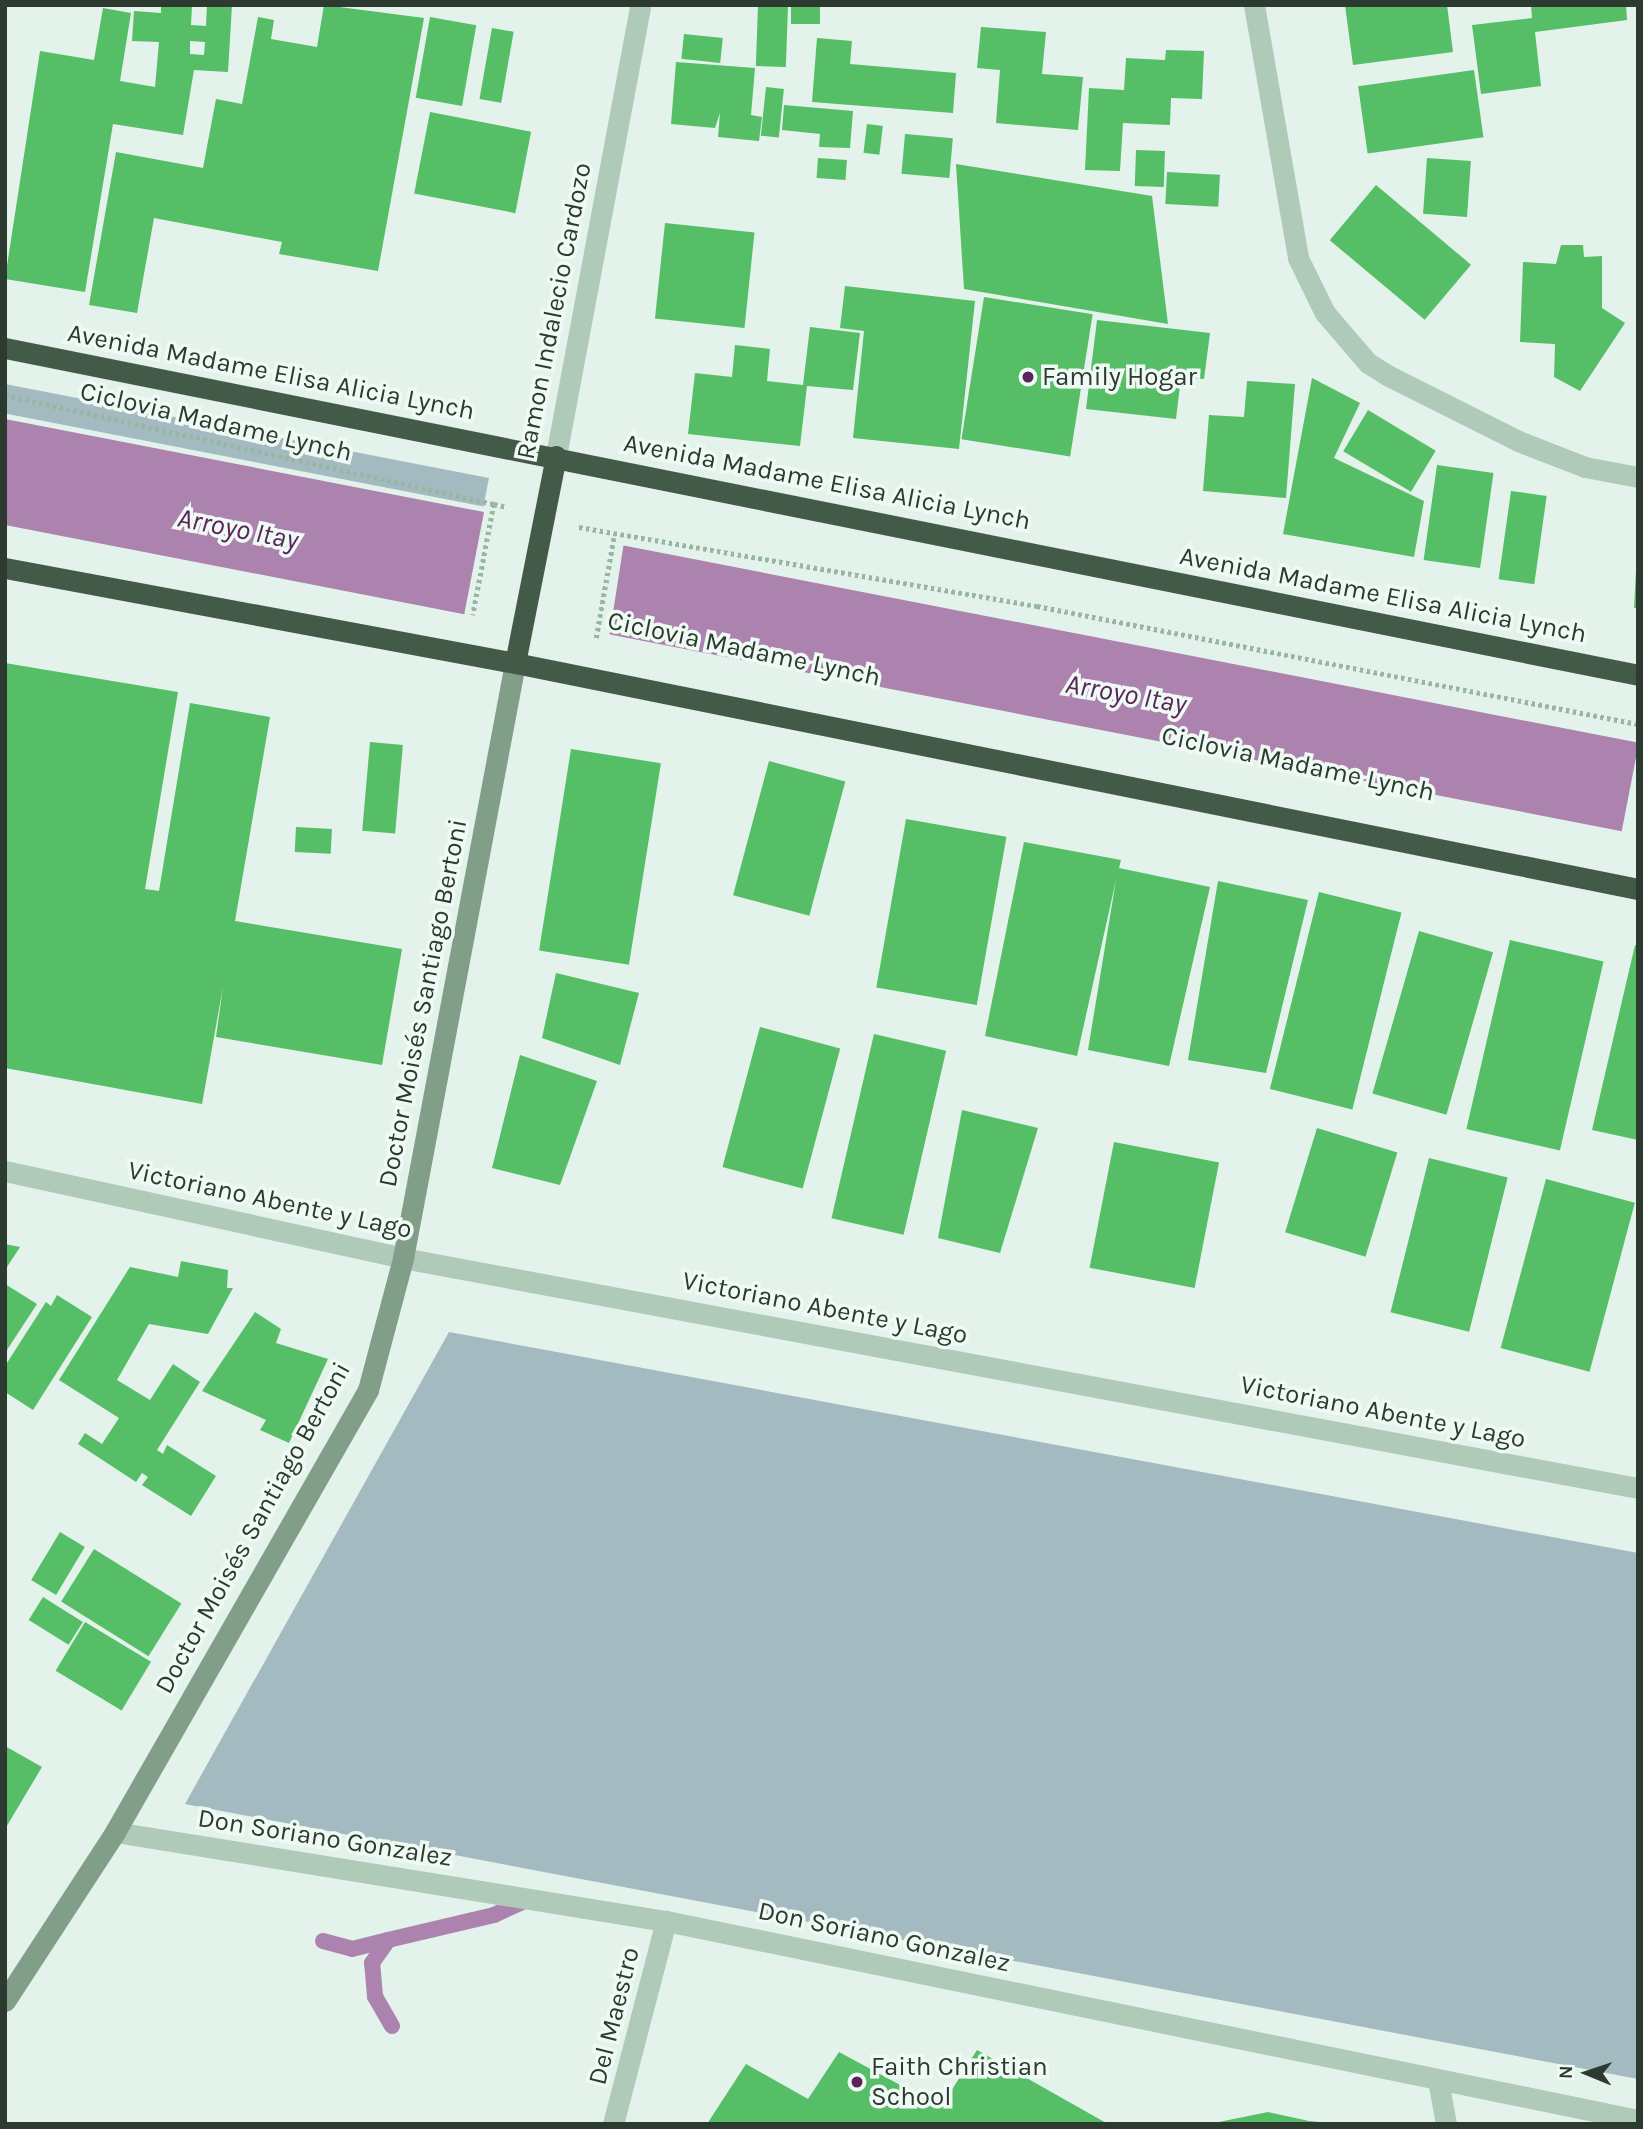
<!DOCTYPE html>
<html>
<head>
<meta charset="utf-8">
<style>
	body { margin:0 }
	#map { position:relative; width:1643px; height:2129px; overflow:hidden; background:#e3f2ea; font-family:Karla,sans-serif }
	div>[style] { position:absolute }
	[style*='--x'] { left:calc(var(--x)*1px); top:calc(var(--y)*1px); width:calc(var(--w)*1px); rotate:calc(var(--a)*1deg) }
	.green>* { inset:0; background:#a3bac1; transform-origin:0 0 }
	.water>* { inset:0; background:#ac83ae; transform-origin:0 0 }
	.pier>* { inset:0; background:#e3f2ea }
	.stream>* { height:16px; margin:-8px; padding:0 8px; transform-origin:8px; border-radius:8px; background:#ac83ae }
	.building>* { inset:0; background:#55be66; transform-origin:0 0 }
	.path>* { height:4.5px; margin-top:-2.25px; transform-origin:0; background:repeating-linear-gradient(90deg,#99b6a3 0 3.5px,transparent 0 7px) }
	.lane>* { height:21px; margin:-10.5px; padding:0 10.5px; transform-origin:10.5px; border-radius:10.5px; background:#afcab9 }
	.street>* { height:21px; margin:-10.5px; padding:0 10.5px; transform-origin:10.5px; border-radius:10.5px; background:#afcab9 }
	.secondary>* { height:21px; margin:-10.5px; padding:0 10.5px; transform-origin:10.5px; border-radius:10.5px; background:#809e88 }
	.highway>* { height:21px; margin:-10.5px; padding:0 10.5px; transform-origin:10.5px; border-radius:10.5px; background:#445a49 }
	.dots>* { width:19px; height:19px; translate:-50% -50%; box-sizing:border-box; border:4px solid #effaf4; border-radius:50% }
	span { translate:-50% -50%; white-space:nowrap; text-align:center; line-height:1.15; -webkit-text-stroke:7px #effaf4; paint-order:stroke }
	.street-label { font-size:26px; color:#2c3a2f }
	.poi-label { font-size:26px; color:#2c3a2f }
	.left { translate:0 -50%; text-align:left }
	.water-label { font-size:28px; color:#582459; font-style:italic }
	.frame { position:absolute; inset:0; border:7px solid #2c3a2f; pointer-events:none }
	.north { position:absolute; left:1552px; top:2038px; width:70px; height:70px; -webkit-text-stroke:5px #effaf4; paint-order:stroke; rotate:272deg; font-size:19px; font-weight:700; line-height:28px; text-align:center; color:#2c3a2f }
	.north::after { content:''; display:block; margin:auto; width:24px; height:32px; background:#2c3a2f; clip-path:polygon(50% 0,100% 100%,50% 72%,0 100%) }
</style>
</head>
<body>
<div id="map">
	<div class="green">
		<div style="left:5px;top:384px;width:493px;height:29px;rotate:11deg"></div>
		<div style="clip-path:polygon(449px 1332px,1638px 1553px,1638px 2079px,185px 1804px)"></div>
	</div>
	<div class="water">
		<div style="left:5px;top:419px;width:488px;height:104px;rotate:11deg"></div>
		<div style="left:616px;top:544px;width:1042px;height:90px;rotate:11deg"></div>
	</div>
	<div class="pier">
		<div style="clip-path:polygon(624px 542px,609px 638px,596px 635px,612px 543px)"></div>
	</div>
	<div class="stream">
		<div style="--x:323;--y:1941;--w:30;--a:15"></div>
		<div style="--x:352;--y:1949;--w:37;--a:-14"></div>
		<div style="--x:392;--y:2026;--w:34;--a:-120"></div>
		<div style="--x:375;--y:1996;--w:33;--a:-95"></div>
		<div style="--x:372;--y:1963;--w:28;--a:-55"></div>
		<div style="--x:388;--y:1940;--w:109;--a:-13.3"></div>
		<div style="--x:494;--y:1915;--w:41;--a:-24.7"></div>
	</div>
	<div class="building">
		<div style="clip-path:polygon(evenodd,161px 5px,192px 5px,191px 25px,206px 26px,207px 5px,232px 5px,228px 72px,194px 70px,183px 135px,113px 124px,85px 292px,5px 279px,40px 51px,94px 60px,103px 8px,131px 13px,120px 81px,155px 87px,159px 42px,132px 41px,134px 11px,161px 13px,161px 5px,190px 41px,205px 42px,204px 55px,190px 54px,190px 41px)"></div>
		<div style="clip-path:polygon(324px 5px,424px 18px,378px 271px,279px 254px,282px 242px,154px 218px,137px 313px,89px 305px,116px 152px,203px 168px,216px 99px,242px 104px,258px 17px,274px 20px,271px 39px,317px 47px)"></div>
		<div style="left:758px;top:5px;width:30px;height:61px;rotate:2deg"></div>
		<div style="left:791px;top:5px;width:29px;height:19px"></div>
		<div style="clip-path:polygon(1345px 5px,1447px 5px,1453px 52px,1353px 65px)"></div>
		<div style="clip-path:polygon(1531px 5px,1626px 5px,1627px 20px,1535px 32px,1541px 86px,1481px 94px,1472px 25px,1532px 18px)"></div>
		<div style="left:430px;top:17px;width:47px;height:82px;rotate:10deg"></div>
		<div style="clip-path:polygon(981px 27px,1046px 32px,1042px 74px,1083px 77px,1078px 130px,996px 123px,1000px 70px,977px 68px)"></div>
		<div style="left:492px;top:28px;width:22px;height:72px;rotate:10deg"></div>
		<div style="left:684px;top:34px;width:39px;height:25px;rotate:6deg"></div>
		<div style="clip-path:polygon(817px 38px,852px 41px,850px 64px,956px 73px,953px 113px,812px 102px)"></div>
		<div style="clip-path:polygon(1166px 50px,1204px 51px,1202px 99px,1171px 98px,1170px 125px,1123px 123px,1120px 171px,1085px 170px,1089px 88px,1124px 90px,1126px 58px,1165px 60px)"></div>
		<div style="clip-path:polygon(676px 62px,755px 68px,751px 115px,762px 117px,759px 141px,718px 137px,720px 113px,715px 128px,671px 124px)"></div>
		<div style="left:1474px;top:70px;width:68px;height:117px;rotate:82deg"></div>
		<div style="left:766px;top:87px;width:18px;height:49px;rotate:6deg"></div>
		<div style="clip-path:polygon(784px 105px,853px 111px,850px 148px,819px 147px,820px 134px,782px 130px)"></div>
		<div style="left:430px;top:112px;width:103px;height:83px;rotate:11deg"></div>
		<div style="left:867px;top:124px;width:16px;height:29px;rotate:7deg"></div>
		<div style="left:905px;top:134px;width:48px;height:40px;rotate:5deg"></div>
		<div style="left:1136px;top:150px;width:29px;height:36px;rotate:2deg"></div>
		<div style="left:818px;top:158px;width:29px;height:20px;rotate:4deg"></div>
		<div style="left:1427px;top:158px;width:44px;height:56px;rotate:4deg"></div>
		<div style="clip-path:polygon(956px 164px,1152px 196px,1168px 324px,964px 289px)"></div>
		<div style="left:1167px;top:172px;width:53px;height:32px;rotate:3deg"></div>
		<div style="left:1376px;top:185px;width:124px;height:72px;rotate:40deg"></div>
		<div style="left:665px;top:223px;width:90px;height:96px;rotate:6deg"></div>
		<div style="clip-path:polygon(1561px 245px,1583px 245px,1584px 257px,1602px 256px,1602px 308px,1625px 323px,1580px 391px,1554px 377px,1555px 344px,1520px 342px,1523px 262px,1556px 264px)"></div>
		<div style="clip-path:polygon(845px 286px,975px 301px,959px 449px,853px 438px,864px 331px,840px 328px)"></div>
		<div style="left:984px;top:297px;width:110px;height:144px;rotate:9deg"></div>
		<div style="clip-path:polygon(1097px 320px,1210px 333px,1204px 379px,1181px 377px,1176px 419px,1086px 409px)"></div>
		<div style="clip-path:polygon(810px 327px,860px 333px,853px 390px,807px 386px,800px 446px,688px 434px,695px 373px,732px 377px,735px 345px,770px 349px,767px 381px,803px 385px)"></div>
		<div style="clip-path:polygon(1312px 378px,1360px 403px,1334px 458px,1424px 501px,1414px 557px,1283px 534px)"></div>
		<div style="clip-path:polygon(1247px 381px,1295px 384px,1286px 498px,1203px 491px,1209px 415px,1244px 417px)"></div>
		<div style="left:1368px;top:410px;width:79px;height:48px;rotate:31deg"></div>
		<div style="left:1437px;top:465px;width:57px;height:96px;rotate:8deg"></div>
		<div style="left:1511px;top:491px;width:36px;height:89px;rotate:8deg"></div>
		<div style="clip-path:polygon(1636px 571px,1638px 571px,1638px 608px,1634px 608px)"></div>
		<div style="clip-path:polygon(5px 663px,178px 692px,145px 889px,159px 891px,190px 703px,270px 717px,235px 921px,402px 949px,382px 1065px,216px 1037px,223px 987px,202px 1104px,5px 1068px)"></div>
		<div style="left:370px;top:742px;width:33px;height:89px;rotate:5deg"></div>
		<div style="left:571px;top:749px;width:91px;height:204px;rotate:9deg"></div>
		<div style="left:769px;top:761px;width:79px;height:139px;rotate:15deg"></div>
		<div style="left:906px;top:819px;width:102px;height:171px;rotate:10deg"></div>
		<div style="left:296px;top:827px;width:36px;height:25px;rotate:3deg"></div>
		<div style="clip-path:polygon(1024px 842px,1121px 860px,1119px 868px,1210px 887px,1169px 1066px,1088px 1050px,1116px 880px,1077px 1056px,985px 1036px)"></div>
		<div style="clip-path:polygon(1218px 881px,1308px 900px,1266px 1073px,1188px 1060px)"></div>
		<div style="left:1319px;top:892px;width:85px;height:203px;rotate:14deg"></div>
		<div style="left:1419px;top:931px;width:77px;height:169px;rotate:16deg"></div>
		<div style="left:1510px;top:940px;width:96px;height:194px;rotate:13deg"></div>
		<div style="clip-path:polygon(1635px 945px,1638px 946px,1638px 1140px,1592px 1130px)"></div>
		<div style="clip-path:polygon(556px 973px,639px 993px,620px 1065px,542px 1038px)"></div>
		<div style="left:760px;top:1027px;width:83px;height:145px;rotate:15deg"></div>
		<div style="left:874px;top:1034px;width:74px;height:189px;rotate:13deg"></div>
		<div style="clip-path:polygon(520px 1055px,597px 1081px,560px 1185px,492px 1168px)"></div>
		<div style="clip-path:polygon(962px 1110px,1038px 1128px,1000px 1253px,938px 1238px)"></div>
		<div style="left:1317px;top:1128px;width:84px;height:109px;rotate:17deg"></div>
		<div style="left:1114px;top:1142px;width:107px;height:128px;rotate:11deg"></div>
		<div style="left:1429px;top:1158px;width:81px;height:159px;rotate:14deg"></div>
		<div style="left:1546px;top:1179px;width:92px;height:175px;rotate:15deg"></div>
		<div style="clip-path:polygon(5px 1244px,20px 1247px,5px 1270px)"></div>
		<div style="clip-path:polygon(181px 1261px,228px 1270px,227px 1288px,233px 1288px,208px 1334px,149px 1324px,117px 1380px,150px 1400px,173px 1364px,200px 1382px,157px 1450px,163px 1454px,167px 1445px,216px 1476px,191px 1516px,142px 1485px,148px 1477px,142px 1473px,136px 1482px,78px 1444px,85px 1433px,102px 1444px,119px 1418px,59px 1380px,130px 1267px,178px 1277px)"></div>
		<div style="clip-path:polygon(5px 1284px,37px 1304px,5px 1353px)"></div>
		<div style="clip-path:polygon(57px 1295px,92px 1317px,33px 1410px,5px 1392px,5px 1366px,46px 1302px,51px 1306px)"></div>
		<div style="clip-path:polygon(255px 1312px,281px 1329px,276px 1343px,328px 1359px,289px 1443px,260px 1430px,266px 1420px,202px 1391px)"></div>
		<div style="left:60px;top:1532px;width:29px;height:56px;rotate:31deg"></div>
		<div style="left:94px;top:1549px;width:103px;height:62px;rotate:32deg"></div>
		<div style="left:43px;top:1597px;width:47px;height:27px;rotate:32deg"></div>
		<div style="left:85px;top:1622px;width:77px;height:57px;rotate:31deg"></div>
		<div style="clip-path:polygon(5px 1746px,42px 1767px,5px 1829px)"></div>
		<div style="clip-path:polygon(977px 2050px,1108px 2124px,707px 2124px,746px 2064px,808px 2099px,839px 2052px,941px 2107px)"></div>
		<div style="clip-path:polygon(1268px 2112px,1309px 2121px,1341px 2124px,1209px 2124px)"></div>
	</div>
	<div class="path">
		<div style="--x:5;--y:395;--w:501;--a:12.57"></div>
		<div style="--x:494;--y:504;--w:113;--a:100.7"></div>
		<div style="--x:494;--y:504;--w:13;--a:13"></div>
		<div style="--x:579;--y:527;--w:465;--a:9.8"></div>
		<div style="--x:1037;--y:606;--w:612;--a:11.11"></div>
		<div style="--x:596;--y:638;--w:104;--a:-80"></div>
	</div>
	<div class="lane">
		<div style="--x:1438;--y:2080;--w:45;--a:79.7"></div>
	</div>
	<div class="street">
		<div style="--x:1254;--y:5;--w:257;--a:80.1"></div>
		<div style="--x:1298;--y:258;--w:61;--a:63.9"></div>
		<div style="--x:1325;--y:313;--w:66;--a:49.3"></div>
		<div style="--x:1368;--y:363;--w:25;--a:32"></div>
		<div style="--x:1389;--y:376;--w:144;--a:26.7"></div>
		<div style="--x:1518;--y:441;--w:72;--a:21.2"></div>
		<div style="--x:1585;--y:467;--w:54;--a:10.7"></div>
		<div style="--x:556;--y:456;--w:459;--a:-79.4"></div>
		<div style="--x:5;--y:1171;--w:407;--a:12.3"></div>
		<div style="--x:403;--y:1258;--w:1256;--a:10.55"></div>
		<div style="--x:115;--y:1832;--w:558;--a:9.18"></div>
		<div style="--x:666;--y:1921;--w:992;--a:11.57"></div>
		<div style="--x:613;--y:2124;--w:210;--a:-75.4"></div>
	</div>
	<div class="secondary">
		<div style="--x:5;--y:2001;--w:202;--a:-56.9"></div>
		<div style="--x:115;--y:1832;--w:509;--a:-60.21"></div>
		<div style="--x:368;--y:1390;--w:137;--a:-75.1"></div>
		<div style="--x:403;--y:1258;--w:605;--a:-79.34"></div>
	</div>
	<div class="highway">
		<div style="--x:5;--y:348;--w:1665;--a:11.32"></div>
		<div style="--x:5;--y:568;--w:519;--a:10.55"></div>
		<div style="--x:515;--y:663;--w:1146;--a:11.38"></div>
		<div style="--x:515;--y:663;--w:211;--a:-78.8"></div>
	</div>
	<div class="dots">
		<div style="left:1028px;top:377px;background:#582459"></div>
		<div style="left:857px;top:2082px;background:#582459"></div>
	</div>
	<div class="street-label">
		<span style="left:554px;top:311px;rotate:-79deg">Ramon Indalecio Cardozo</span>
		<span style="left:271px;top:372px;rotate:11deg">Avenida Madame Elisa Alicia Lynch</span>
		<span style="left:216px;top:422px;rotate:13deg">Ciclovia Madame Lynch</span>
		<span style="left:827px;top:482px;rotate:11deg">Avenida Madame Elisa Alicia Lynch</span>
		<span style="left:1383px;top:595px;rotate:11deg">Avenida Madame Elisa Alicia Lynch</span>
		<span style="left:744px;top:649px;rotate:12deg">Ciclovia Madame Lynch</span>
		<span style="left:1298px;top:764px;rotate:12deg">Ciclovia Madame Lynch</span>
		<span style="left:423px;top:1003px;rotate:-79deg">Doctor Moisés Santiago Bertoni</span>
		<span style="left:270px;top:1200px;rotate:12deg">Victoriano Abente y Lago</span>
		<span style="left:825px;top:1308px;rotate:11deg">Victoriano Abente y Lago</span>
		<span style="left:1383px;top:1412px;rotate:11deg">Victoriano Abente y Lago</span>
		<span style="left:253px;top:1528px;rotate:-61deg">Doctor Moisés Santiago Bertoni</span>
		<span style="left:325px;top:1838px;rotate:9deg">Don Soriano Gonzalez</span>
		<span style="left:884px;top:1937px;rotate:12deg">Don Soriano Gonzalez</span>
		<span style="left:614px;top:2016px;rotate:-76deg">Del Maestro</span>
	</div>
	<div class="poi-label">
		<span class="left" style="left:1042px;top:377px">Family Hogar</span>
		<span class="left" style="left:871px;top:2082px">Faith Christian<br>School</span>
	</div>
	<div class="water-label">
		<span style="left:238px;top:529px;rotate:11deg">Arroyo Itay</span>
		<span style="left:1126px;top:694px;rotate:10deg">Arroyo Itay</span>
	</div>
	<div class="frame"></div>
	<div class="north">N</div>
</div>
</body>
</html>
